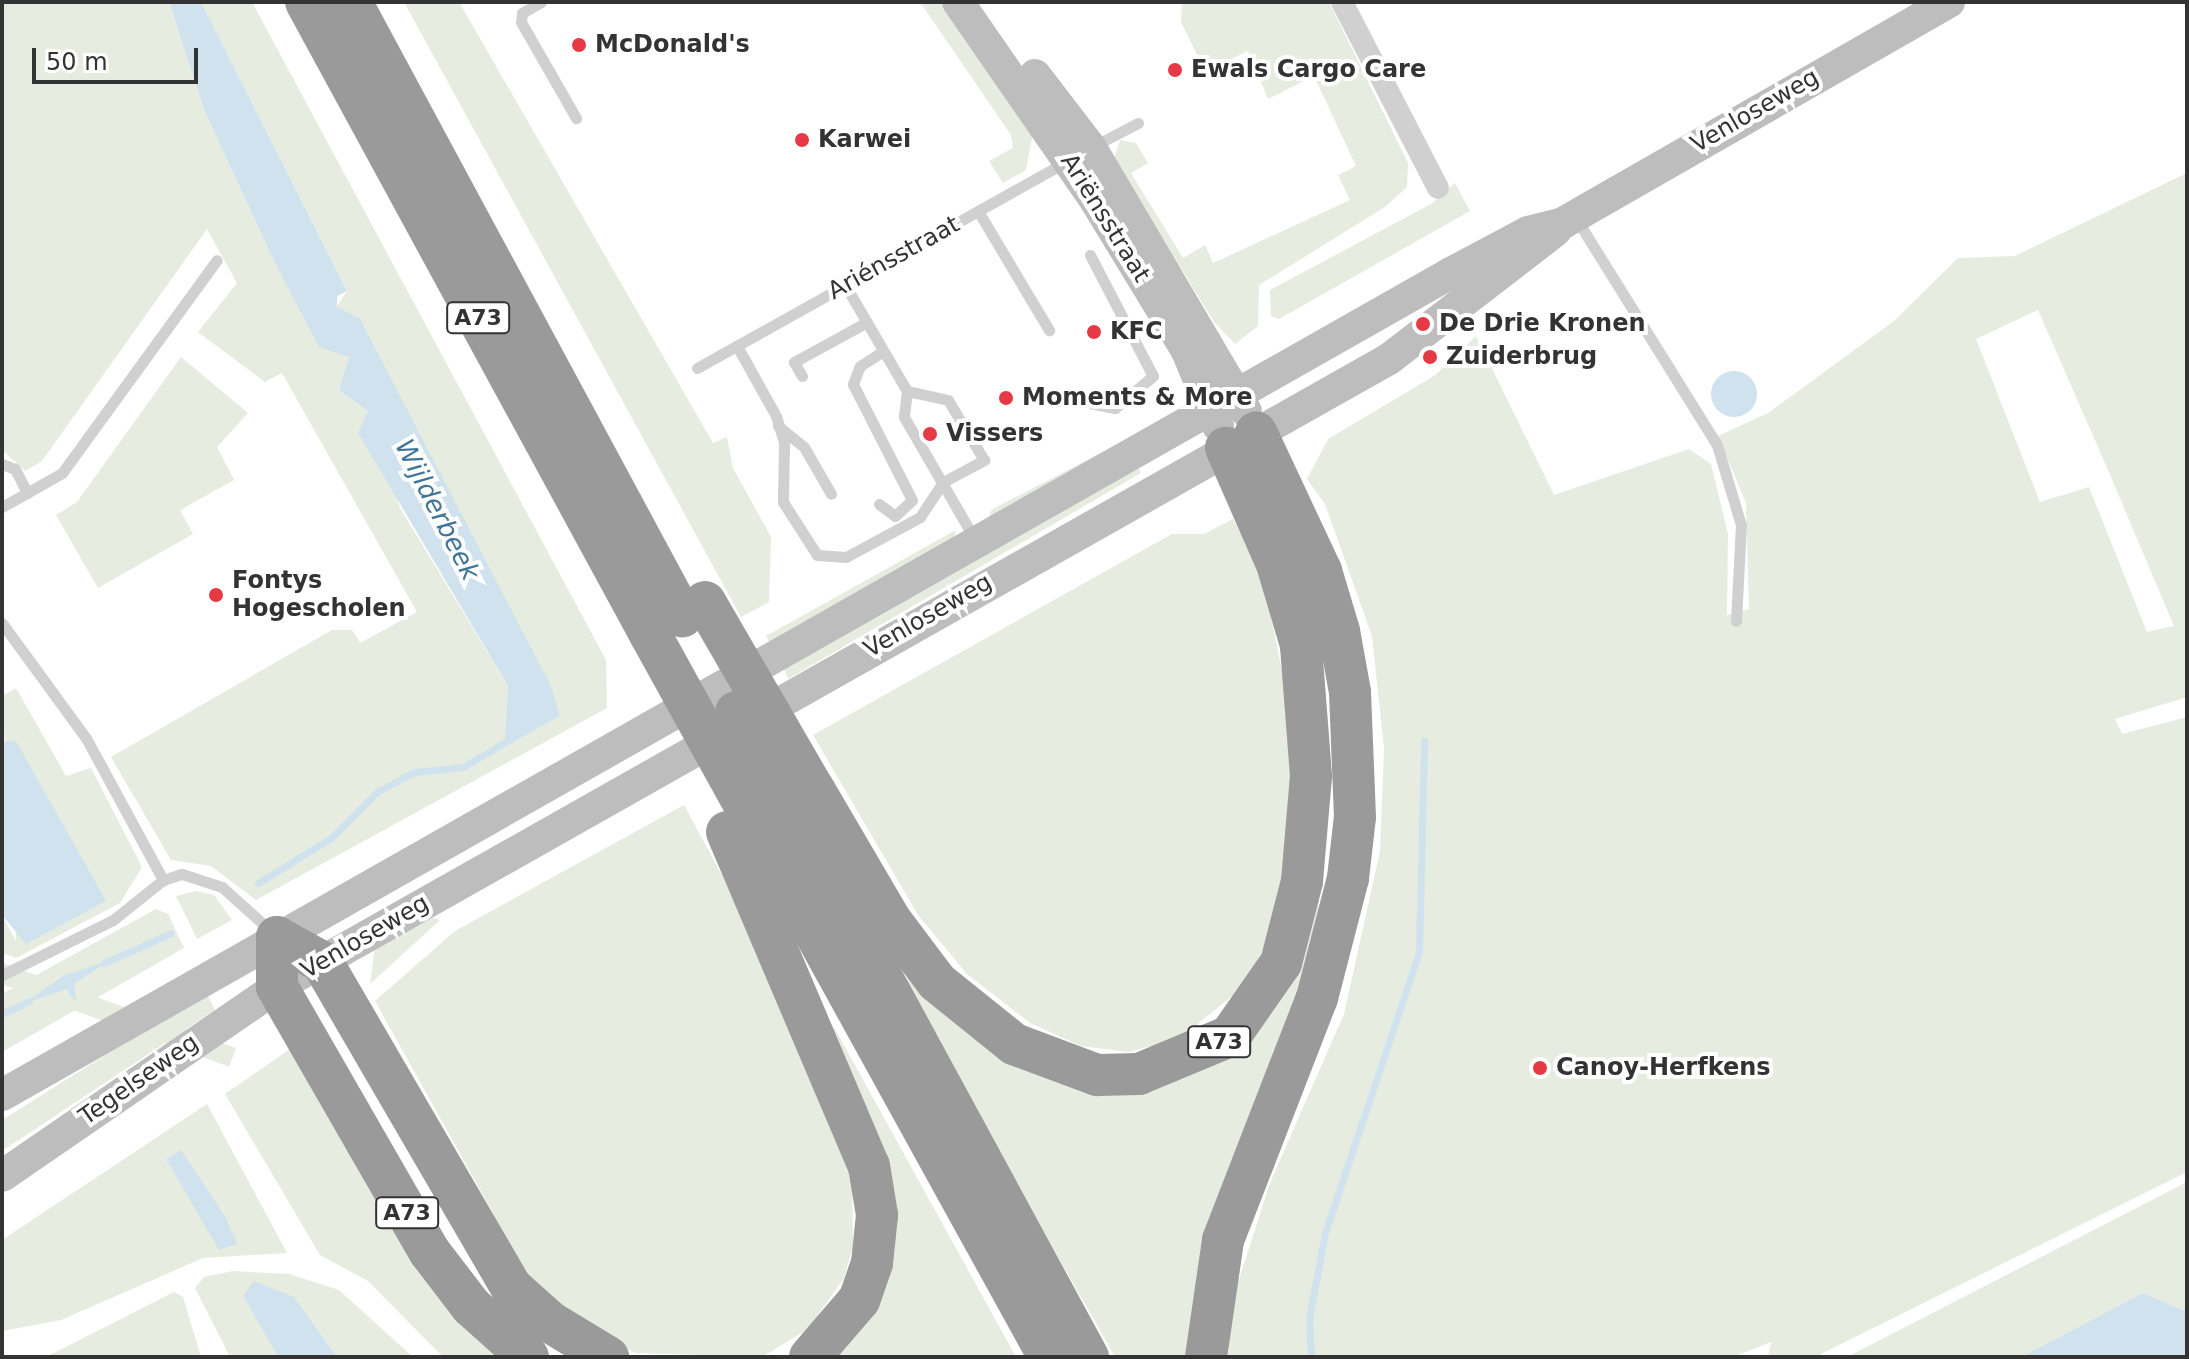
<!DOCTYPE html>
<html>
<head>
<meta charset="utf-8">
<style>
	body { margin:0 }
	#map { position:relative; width:2189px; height:1359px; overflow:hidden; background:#fff; font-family:"DejaVu Sans",sans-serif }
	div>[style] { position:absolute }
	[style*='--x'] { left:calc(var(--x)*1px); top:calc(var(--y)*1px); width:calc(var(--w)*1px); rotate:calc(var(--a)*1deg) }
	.green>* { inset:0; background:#e6ecdf; transform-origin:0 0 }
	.water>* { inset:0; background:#cfe2ee }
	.round { border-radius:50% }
	.stream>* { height:7px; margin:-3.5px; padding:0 3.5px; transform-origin:3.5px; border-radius:3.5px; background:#cfe2ee }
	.lane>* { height:11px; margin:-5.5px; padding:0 5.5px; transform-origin:5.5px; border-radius:5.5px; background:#d0d0d0 }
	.street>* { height:22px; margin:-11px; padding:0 11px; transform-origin:11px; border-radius:11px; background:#d0d0d0 }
	.secondary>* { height:32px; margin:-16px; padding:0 16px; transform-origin:16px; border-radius:16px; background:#bdbdbd }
	.highway>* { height:42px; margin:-21px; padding:0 21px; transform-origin:21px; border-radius:21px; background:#9a9a9a }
	.highway-bridge>* { height:42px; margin:-21px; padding:0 21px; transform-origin:21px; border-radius:21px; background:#9a9a9a }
	.dots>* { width:22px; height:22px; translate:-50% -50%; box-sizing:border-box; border:4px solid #fff; border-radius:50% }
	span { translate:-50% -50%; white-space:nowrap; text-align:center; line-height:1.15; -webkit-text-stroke:8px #fff; paint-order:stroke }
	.shield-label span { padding:2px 6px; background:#fff; border:2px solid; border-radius:6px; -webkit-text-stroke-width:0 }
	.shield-label { font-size:22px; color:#333; font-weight:700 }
	.poi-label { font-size:24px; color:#333; font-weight:700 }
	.left { translate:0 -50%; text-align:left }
	.street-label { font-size:24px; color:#333 }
	.water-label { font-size:26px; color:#3f7597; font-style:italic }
	.frame { position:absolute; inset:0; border:4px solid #333; pointer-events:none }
	.scale { position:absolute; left:32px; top:48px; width:166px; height:36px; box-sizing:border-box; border:4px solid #333; border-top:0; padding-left:10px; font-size:24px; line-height:28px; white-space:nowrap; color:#333; -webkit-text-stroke:6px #fff; paint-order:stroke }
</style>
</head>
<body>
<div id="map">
	<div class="green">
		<div style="clip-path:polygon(2px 2px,169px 2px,204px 110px,273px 259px,332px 348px,349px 357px,339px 390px,368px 411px,400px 508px,508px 686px,504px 746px,560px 716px,337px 306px,347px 291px,201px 2px,252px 2px,606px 660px,607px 708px,256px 900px,211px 866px,171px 860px,111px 757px,332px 630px,352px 630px,360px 643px,417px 612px,282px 373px,265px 382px,198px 332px,237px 283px,207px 229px,42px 461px,25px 471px,2px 450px)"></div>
		<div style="clip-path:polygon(404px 2px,459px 2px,713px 443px,727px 437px,733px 468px,771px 537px,769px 602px,741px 617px)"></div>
		<div style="clip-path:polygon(920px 2px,948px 2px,1033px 132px,1026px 170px,1003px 183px,989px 161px,1013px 148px,1011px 135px)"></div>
		<div style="clip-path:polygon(1182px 2px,1329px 2px,1408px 163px,1407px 187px,1385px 207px,1259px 285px,1258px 326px,1235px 344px,1214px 322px,1114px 159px,1120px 140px,1136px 143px,1148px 163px,1131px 173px,1183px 258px,1205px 245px,1213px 263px,1350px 200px,1338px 175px,1356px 166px,1314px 76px,1268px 99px,1248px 51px,1205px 71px,1181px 22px)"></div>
		<div style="clip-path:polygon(evenodd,2187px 173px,2187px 697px,2115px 719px,2122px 734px,2187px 717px,2187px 1172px,1815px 1357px,1768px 1357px,1771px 1342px,1733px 1357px,1228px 1357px,1233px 1298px,1270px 1183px,1344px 1014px,1380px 851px,1384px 748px,1372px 636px,1325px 504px,1307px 479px,1328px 439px,1434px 376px,1476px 336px,1554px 495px,1689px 449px,1711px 464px,1728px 534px,1727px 615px,1749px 609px,1746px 503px,1718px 436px,1768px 413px,1894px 321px,1958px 258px,2015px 256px,2187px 173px,2038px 310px,2108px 470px,2174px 626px,2147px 632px,2089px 487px,2040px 502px,1976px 339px,2038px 310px)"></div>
		<div style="clip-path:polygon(1455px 183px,1470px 211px,1279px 319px,1271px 316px,1270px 290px,1431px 204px)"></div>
		<div style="clip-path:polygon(181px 357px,248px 413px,217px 447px,234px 480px,180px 510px,193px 534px,98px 588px,56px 515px,77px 502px)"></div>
		<div style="clip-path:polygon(1142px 431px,989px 517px,991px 510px)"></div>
		<div style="clip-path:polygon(1137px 465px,1141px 473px,788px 679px,784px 669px)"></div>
		<div style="clip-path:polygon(1233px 519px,1262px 572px,1292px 721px,1287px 870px,1272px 930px,1247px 984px,1179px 1039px,1128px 1052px,1081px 1046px,1030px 1023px,967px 974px,918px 915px,813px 735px,1172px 534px,1204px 534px)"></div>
		<div style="clip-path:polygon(956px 530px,954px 538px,771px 645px,766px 636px)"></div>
		<div style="clip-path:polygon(16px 688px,66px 776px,91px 768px,142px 867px,120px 903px,16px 958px,2px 953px,2px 915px,16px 941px,2px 696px)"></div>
		<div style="clip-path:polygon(1331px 754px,1315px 947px,1199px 1357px,1115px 1357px,901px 980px,920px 976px,1061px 1076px,1246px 1036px)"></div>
		<div style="clip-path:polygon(684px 805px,725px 881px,852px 1179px,853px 1246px,844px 1278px,808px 1329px,762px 1357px,635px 1353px,561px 1310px,512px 1263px,493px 1213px,375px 1001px,455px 931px)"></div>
		<div style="clip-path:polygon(196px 891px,214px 895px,232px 920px,197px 939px,176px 896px)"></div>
		<div style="clip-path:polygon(156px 909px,168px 914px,184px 948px,2px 1052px,2px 994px)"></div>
		<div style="clip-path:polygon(430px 917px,440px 920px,370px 984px,375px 947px)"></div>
		<div style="clip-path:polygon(206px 992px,215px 1010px,2px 1151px,2px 1120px)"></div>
		<div style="clip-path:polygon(834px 1027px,1016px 1357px,827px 1357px,874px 1291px,825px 1032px)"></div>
		<div style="clip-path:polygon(293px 1047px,500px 1357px,443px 1357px,368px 1281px,320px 1255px,225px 1094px)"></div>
		<div style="left:236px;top:1048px;width:20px;height:278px;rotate:110deg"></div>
		<div style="clip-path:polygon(207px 1104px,287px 1253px,203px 1258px,61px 1320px,2px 1331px,2px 1240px)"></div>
		<div style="clip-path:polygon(2187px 1182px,2187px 1312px,2143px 1293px,2021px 1357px,1847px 1357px)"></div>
		<div style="clip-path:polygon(233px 1271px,289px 1274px,339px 1290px,413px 1357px,337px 1357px,294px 1298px,243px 1296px,278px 1357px,230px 1357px,195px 1288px,204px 1277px)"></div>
		<div style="clip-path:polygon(174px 1292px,183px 1297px,201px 1357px,46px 1357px)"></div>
	</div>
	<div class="water">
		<div style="clip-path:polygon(169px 2px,201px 2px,347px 291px,337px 296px,337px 307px,360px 319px,551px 686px,560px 716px,504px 747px,508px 686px,358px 433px,368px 411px,339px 390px,349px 357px,319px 347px,273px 259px,204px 110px)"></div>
		<div class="round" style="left:1711px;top:371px;width:46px;height:46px"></div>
		<div style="clip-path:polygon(16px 741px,106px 901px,26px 944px,2px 915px,2px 742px)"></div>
		<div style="clip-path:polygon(110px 960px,74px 984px,76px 1002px,66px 989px,23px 1004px,63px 976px)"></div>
		<div style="clip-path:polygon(181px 1150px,226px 1218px,237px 1244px,219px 1250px,166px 1159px)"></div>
		<div style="clip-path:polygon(254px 1281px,294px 1297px,337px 1357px,278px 1357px,243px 1296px)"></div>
		<div style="clip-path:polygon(2143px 1293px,2187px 1312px,2187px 1357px,2021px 1357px)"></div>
	</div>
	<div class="stream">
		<div style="--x:258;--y:883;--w:86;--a:-31.7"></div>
		<div style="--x:331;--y:838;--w:65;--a:-45"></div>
		<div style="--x:377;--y:792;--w:42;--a:-28.4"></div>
		<div style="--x:414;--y:772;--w:49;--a:-5.8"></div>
		<div style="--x:463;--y:767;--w:57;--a:-30.6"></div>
		<div style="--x:104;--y:963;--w:73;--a:-24.1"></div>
		<div style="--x:2;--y:1014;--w:30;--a:-26"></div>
		<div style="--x:1311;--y:1357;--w:38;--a:-93"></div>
		<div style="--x:1309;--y:1319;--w:87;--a:-79.5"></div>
		<div style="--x:1325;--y:1233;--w:296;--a:-71.5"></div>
		<div style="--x:1419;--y:952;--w:211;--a:-88.6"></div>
	</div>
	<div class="lane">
		<div style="--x:541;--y:2;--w:22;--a:150"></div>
		<div style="--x:522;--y:13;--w:9;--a:96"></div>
		<div style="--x:521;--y:22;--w:111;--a:60.2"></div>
		<div style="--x:1092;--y:147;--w:52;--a:-27.6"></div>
		<div style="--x:978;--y:211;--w:139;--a:59.2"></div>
		<div style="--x:1577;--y:220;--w:265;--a:58.1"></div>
		<div style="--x:1717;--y:445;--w:84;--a:73.3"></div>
		<div style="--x:1741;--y:525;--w:96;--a:93"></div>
		<div style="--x:1090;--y:255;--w:136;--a:62.5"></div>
		<div style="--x:1153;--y:376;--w:50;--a:139.9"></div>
		<div style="--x:1115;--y:408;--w:25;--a:-169"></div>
		<div style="--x:737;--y:346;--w:80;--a:60.9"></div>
		<div style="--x:776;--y:416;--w:28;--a:73"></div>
		<div style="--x:784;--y:443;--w:59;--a:91"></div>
		<div style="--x:783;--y:502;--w:63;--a:57.3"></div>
		<div style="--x:817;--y:555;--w:29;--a:4"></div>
		<div style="--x:846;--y:557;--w:84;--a:-28.4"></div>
		<div style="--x:920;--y:517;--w:42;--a:-56.7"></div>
		<div style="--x:943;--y:482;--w:47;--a:-28.2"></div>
		<div style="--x:984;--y:460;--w:70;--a:-121"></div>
		<div style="--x:948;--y:400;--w:42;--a:-167.6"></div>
		<div style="--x:907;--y:391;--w:123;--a:-120.3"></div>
		<div style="--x:697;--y:368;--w:424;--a:-29.2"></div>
		<div style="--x:802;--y:376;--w:16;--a:-120"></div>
		<div style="--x:794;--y:362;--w:83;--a:-28.7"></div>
		<div style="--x:907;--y:391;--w:26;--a:97"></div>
		<div style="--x:904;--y:417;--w:143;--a:59.9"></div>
		<div style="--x:778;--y:426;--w:33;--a:39"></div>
		<div style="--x:804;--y:447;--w:54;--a:60.1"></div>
		<div style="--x:2;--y:464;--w:14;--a:21"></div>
		<div style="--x:15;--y:469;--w:27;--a:63"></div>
		<div style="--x:879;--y:504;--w:20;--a:37"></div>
		<div style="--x:895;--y:516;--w:23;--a:-43"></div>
		<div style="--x:912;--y:500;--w:130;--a:-117"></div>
		<div style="--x:853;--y:384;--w:19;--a:-69"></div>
		<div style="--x:860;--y:366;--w:27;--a:-33"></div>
		<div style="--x:2;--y:507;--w:69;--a:-29.5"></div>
		<div style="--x:62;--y:473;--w:263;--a:-54"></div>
		<div style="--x:2;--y:623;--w:142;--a:53.9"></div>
		<div style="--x:86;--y:738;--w:162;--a:61.5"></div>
		<div style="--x:2;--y:975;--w:124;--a:-26.4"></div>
		<div style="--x:113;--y:920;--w:64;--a:-38.7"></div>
		<div style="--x:163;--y:880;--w:20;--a:-18"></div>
		<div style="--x:182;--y:874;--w:42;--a:18"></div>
		<div style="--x:222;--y:887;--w:69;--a:42"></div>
	</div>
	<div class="street">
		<div style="--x:1342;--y:2;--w:209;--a:62.7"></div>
	</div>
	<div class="secondary">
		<div style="--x:958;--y:2;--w:241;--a:55.3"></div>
		<div style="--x:1095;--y:200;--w:177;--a:58.6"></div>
		<div style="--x:1187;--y:351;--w:81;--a:67.5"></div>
		<div style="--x:1035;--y:75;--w:92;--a:52.5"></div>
		<div style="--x:1091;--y:148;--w:305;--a:59.5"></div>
		<div style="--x:2;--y:1095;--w:1666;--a:-29.57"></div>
		<div style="--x:1451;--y:273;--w:87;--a:-28"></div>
		<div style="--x:1528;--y:232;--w:36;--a:-14"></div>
		<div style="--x:1563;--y:223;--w:445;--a:-29.8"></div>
		<div style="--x:2;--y:1176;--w:334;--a:-34.5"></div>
		<div style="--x:277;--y:987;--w:1277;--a:-29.46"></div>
		<div style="--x:1389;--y:359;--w:210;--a:-37.6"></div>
	</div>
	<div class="highway">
		<div style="--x:306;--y:2;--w:720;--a:61.44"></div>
		<div style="--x:351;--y:2;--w:698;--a:61.67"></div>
		<div style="--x:813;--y:788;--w:154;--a:59.6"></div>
		<div style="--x:891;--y:921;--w:76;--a:53"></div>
		<div style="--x:937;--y:982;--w:99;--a:38.8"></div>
		<div style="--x:1014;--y:1044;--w:89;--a:20.5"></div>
		<div style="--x:1097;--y:1075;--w:42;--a:-1.4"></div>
		<div style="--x:1139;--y:1074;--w:99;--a:-22.7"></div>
		<div style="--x:1230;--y:1036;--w:89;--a:-55.1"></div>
		<div style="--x:1281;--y:963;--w:85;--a:-75.6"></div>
		<div style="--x:1302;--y:881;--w:105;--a:-85.1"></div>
		<div style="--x:1311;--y:776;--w:131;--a:-94.4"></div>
		<div style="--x:1301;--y:645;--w:84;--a:-106.5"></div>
		<div style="--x:1277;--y:564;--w:127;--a:-113.7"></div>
		<div style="--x:786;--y:801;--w:633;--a:61.49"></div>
		<div style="--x:752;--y:819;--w:615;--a:61.1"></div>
		<div style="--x:727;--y:832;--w:363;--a:67"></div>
		<div style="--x:869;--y:1166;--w:50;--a:80.7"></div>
		<div style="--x:877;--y:1215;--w:48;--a:95.9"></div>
		<div style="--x:872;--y:1263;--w:39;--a:109"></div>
		<div style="--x:859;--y:1300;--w:75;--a:130.7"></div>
		<div style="--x:528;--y:1357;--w:76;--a:-138.2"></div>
		<div style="--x:471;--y:1306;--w:69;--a:-127.4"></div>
		<div style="--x:429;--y:1251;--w:305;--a:-119.9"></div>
		<div style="--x:277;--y:987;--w:50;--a:-90"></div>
		<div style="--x:277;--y:937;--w:51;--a:29.1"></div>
		<div style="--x:322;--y:962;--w:377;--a:59.8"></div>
		<div style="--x:512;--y:1288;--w:51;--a:41.8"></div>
		<div style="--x:550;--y:1322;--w:68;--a:31.1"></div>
		<div style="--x:1206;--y:1357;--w:118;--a:-81.7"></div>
		<div style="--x:1223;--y:1240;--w:260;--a:-68.8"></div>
		<div style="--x:1317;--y:998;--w:124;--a:-75.5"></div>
		<div style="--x:1348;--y:878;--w:61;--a:-83.5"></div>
		<div style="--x:1355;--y:817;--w:125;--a:-92.3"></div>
		<div style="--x:1350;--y:692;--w:62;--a:-100.2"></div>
		<div style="--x:1339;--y:631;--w:63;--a:-106.7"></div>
		<div style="--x:1321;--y:571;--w:153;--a:-115.1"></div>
	</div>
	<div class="highway-bridge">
		<div style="--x:705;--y:602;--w:215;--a:59.9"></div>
		<div style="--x:650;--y:634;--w:211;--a:61.1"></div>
		<div style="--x:736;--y:712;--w:102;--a:60.7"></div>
	</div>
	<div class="dots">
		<div style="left:579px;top:45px;background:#e63946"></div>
		<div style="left:1175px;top:70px;background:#e63946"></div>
		<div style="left:802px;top:140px;background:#e63946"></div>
		<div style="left:1423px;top:324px;background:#e63946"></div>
		<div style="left:1094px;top:332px;background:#e63946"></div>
		<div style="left:1430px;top:357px;background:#e63946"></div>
		<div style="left:1006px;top:398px;background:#e63946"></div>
		<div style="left:930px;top:434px;background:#e63946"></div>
		<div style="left:216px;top:595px;background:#e63946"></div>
		<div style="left:1540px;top:1068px;background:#e63946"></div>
	</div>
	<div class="shield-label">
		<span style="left:478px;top:318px">A73</span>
		<span style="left:1219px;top:1042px">A73</span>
		<span style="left:407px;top:1213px">A73</span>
	</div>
	<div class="poi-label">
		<span class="left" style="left:595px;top:45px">McDonald's</span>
		<span class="left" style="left:1191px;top:70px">Ewals Cargo Care</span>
		<span class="left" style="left:818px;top:140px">Karwei</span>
		<span class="left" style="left:1439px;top:324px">De Drie Kronen</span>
		<span class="left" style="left:1110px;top:332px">KFC</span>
		<span class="left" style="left:1446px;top:357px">Zuiderbrug</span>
		<span class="left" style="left:1022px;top:398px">Moments &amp; More</span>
		<span class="left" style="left:946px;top:434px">Vissers</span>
		<span class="left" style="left:232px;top:595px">Fontys<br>Hogescholen</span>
		<span class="left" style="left:1556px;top:1068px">Canoy-Herfkens</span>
	</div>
	<div class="street-label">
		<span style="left:1755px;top:111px;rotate:-30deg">Venloseweg</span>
		<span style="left:1105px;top:218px;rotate:58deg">Ariënsstraat</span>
		<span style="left:894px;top:258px;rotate:-29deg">Ariénsstraat</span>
		<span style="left:928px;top:616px;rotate:-30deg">Venloseweg</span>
		<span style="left:365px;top:937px;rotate:-30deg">Venloseweg</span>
		<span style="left:139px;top:1080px;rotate:-35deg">Tegelseweg</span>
	</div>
	<div class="water-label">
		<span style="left:437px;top:510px;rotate:63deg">Wijlderbeek</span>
	</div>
	<div class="frame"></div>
	<div class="scale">50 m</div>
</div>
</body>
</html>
